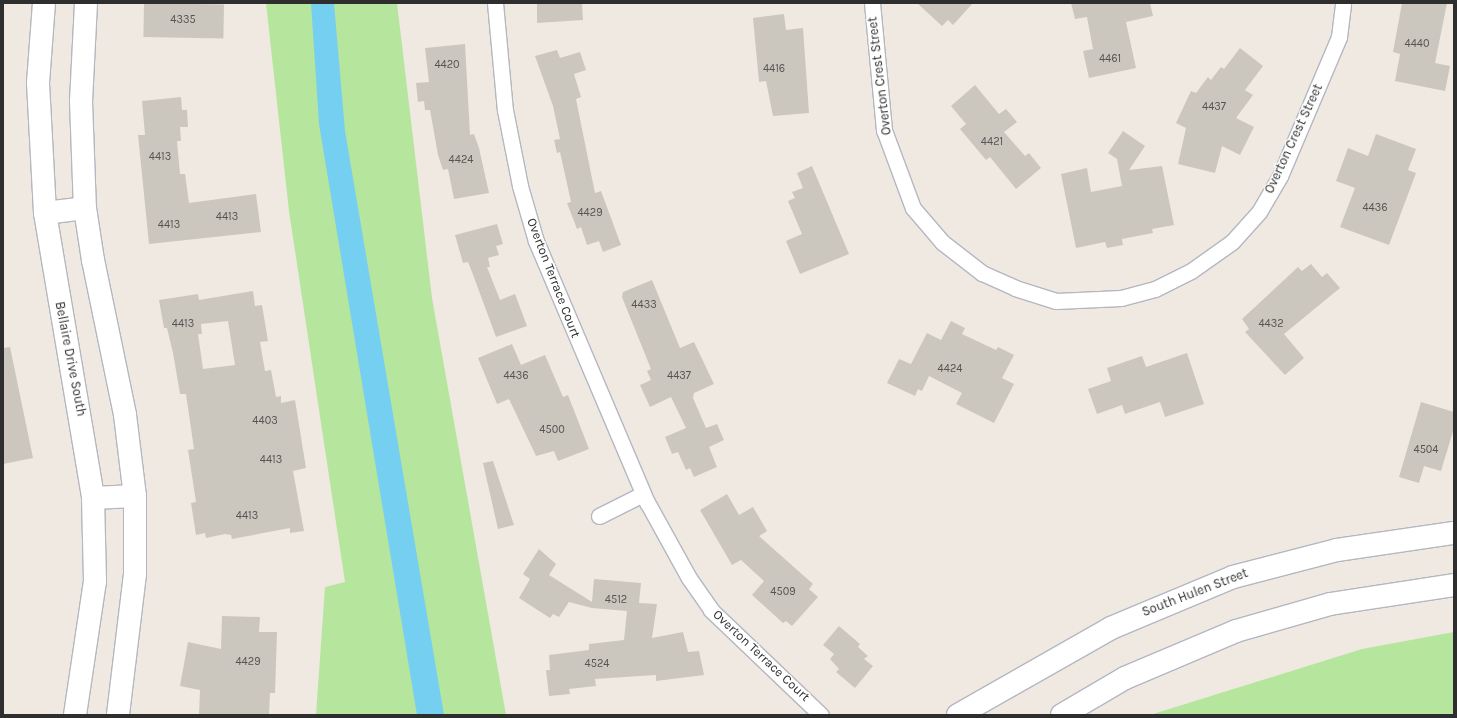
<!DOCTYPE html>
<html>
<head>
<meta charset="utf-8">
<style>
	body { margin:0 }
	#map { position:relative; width:1457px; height:718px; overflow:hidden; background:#efe9e1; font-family:Karla,sans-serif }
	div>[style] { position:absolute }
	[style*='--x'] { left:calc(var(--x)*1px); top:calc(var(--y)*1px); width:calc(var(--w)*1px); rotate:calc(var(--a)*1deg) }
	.green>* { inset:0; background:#b6e59e }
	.water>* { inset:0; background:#75cff0 }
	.building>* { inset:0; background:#cbc7bf; transform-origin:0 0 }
	.roads { filter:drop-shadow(1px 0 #b4b7c1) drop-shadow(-1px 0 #b4b7c1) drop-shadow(0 1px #b4b7c1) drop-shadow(0 -1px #b4b7c1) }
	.minor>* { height:15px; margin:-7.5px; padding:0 7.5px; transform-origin:7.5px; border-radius:7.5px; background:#fff }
	.secondary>* { height:22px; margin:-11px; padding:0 11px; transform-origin:11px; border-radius:11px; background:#fff }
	span { translate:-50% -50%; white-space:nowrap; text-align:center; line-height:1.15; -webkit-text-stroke:3px #fff; paint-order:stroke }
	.number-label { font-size:11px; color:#555452 }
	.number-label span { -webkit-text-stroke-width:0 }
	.street-label { font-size:13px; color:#2e2e2e }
	.frame { position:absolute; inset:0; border:4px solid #2e2e2e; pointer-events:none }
</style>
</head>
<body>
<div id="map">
	<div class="green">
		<div style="clip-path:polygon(266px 3px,397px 3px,432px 298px,506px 715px,316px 715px,325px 587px,345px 582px,289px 211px)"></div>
		<div style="clip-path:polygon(1454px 632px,1454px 715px,1150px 715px,1362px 649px)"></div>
	</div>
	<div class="water">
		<div style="clip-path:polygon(311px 3px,334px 3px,345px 131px,444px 715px,417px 715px,319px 124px)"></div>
	</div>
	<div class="building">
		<div style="left:144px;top:3px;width:80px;height:34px;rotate:1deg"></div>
		<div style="clip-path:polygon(537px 3px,582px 3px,583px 20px,537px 23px)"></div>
		<div style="clip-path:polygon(917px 3px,973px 3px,953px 25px,948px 20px,942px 26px)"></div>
		<div style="clip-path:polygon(1071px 3px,1150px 3px,1153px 16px,1126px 22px,1136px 68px,1089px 78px,1083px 51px,1093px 49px,1087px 17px,1075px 19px)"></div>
		<div style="clip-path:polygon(1402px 3px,1447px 3px,1435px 63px,1450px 66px,1445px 91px,1395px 81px,1400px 54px,1393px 52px)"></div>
		<div style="clip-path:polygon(784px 14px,786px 30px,803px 28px,809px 113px,773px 116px,766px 81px,759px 82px,753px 18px)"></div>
		<div style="clip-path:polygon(465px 44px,470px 135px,474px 134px,479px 148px,489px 193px,454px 199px,448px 169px,443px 170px,438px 155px,430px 110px,425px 110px,424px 101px,418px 102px,416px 83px,429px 82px,425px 48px)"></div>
		<div style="clip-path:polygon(1240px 48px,1263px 66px,1245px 90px,1253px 95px,1236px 118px,1254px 127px,1240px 155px,1222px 146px,1215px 173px,1178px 164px,1186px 128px,1176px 123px,1191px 91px,1196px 93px,1208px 77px,1211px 80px,1221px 67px,1224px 69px)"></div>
		<div style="clip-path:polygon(557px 50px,560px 58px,580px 52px,586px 70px,574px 74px,581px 97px,576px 99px,595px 193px,601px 191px,621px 245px,603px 252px,599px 241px,587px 245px,581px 227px,577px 229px,567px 203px,571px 202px,560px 152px,557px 153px,554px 140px,560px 139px,553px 106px,535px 56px)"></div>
		<div style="clip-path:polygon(975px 85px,999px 114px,1006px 109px,1017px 122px,1004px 132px,1025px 156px,1029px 153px,1041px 168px,1016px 189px,990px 157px,986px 160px,960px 129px,966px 124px,951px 106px)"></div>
		<div style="clip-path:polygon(181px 97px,182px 110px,187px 110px,188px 127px,180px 127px,181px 141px,177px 141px,180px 174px,185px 174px,189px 203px,256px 194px,261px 232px,149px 244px,138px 135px,145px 135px,142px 101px)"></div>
		<div style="clip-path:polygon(1123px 131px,1145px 146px,1129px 170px,1162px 166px,1174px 225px,1152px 229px,1153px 233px,1122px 239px,1123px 245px,1107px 248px,1105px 242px,1076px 248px,1061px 174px,1087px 168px,1091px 192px,1122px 186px,1117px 159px,1108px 153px)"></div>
		<div style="clip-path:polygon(1376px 134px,1416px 149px,1408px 170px,1416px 173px,1389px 245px,1340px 227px,1355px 188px,1336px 181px,1348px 148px,1368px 156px)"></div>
		<div style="clip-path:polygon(812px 166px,849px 254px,800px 274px,786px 241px,802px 234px,788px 201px,795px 198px,792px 192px,803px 188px,797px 173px)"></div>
		<div style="clip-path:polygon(497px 224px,503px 244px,496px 246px,499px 255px,488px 258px,490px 267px,487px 267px,500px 300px,515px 294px,527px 326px,496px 337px,472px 272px,468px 262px,463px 263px,455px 235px)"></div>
		<div style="clip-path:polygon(1311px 264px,1322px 277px,1327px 273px,1340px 288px,1284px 334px,1304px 358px,1285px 375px,1245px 332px,1249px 329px,1242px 319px,1298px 267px,1302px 271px)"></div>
		<div style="clip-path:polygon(652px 280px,680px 348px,694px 342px,714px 384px,694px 393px,693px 398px,706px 428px,717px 424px,724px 440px,709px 447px,717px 467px,694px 477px,690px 468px,686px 470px,678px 452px,672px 454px,665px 437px,686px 428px,671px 397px,650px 407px,640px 385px,651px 380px,647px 371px,651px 369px,622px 297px,623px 292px)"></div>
		<div style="clip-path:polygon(evenodd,253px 291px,255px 306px,262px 305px,268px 341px,260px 342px,265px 371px,271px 370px,276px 397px,281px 396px,281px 403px,295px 400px,306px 468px,293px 471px,304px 531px,290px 533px,290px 528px,232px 539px,231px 535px,225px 534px,206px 538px,205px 533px,196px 535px,191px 503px,196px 502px,188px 450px,194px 449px,186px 394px,180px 394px,173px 353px,167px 328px,164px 328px,159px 300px,198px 294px,199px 300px,253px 291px,228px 321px,235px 365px,203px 369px,198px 334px,202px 334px,201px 324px,228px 321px)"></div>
		<div style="clip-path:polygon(951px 321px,965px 328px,962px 334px,996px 350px,998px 347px,1014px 355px,1002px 378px,1014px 384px,994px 423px,956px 404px,962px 393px,929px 376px,922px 391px,918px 389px,915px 396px,887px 383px,899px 359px,911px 364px,927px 333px,941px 340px)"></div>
		<div style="clip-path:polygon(512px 344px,521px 365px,545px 355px,563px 397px,568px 395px,589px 449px,558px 461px,554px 451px,536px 456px,509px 399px,497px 404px,478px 358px)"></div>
		<div style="clip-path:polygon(10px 347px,33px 458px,3px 464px,3px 348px)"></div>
		<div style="clip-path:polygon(1187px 353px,1204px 404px,1165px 417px,1160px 402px,1125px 414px,1122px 405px,1097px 414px,1088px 389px,1111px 381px,1107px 368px,1142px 356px,1146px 367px)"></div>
		<div style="clip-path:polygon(1421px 402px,1454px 412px,1454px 428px,1441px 471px,1424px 466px,1419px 483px,1399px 477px)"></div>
		<div style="clip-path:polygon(493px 461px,514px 525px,498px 529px,483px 463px)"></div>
		<div style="clip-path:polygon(727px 494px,739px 515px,753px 507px,767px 531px,759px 536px,813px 584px,809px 589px,818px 597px,792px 626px,786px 621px,783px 623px,752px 595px,764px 581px,741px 560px,732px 565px,700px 510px)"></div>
		<div style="clip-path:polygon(539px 549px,556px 564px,549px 575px,592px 602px,594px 579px,641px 583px,639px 603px,657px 604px,652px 638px,683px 632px,688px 652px,699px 651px,704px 675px,656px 681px,656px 675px,595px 679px,596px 686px,569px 689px,570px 694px,549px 696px,546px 670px,550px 670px,549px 655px,589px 650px,589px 644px,624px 640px,627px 611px,592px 608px,569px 602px,559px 617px,553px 614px,550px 618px,519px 598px,530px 579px,523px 574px)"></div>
		<div style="clip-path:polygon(222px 616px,260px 617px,259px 632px,277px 632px,275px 693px,270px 693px,269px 715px,199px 715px,200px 690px,180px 686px,188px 642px,221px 649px)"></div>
		<div style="clip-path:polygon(839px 626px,860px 644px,858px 647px,868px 656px,864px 659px,873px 666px,855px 688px,836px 672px,839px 669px,830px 659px,834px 654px,823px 645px)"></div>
	</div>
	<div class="roads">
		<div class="minor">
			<div style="--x:495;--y:3;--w:107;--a:84.7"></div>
			<div style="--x:505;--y:110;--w:77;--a:78.8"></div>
			<div style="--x:520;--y:186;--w:57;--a:73.8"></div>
			<div style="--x:536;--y:241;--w:284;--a:67"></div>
			<div style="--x:647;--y:502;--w:87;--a:61.1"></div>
			<div style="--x:689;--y:578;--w:39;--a:55"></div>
			<div style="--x:711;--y:610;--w:152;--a:43.7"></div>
			<div style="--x:872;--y:3;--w:128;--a:84.6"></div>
			<div style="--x:884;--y:130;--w:83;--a:69.6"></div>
			<div style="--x:913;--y:208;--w:45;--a:49.5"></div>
			<div style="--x:942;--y:242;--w:51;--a:37.8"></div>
			<div style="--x:982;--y:273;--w:36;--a:24"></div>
			<div style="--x:1015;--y:288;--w:43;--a:17.6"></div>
			<div style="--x:1056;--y:301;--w:65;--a:-2.6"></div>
			<div style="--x:1121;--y:298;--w:35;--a:-15"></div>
			<div style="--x:1155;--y:289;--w:40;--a:-26.6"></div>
			<div style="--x:1191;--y:271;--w:50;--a:-35.3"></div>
			<div style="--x:1232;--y:242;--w:40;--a:-48"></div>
			<div style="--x:1259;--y:212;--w:42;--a:-59.7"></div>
			<div style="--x:1280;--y:176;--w:151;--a:-67"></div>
			<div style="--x:1339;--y:37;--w:34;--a:-83"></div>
			<div style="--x:599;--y:516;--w:49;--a:-26.6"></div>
		</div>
		<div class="secondary">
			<div style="--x:44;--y:3;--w:80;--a:94.3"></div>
			<div style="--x:38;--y:83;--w:130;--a:86.9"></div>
			<div style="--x:45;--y:213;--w:289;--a:80.4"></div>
			<div style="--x:93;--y:498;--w:83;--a:88.6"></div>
			<div style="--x:95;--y:581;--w:135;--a:98.5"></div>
			<div style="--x:86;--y:3;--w:98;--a:92.9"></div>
			<div style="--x:81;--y:101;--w:107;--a:87.9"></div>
			<div style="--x:85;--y:208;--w:53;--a:81.3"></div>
			<div style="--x:93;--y:260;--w:158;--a:78.3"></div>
			<div style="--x:125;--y:415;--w:82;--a:83"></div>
			<div style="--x:135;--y:496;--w:78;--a:90"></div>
			<div style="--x:135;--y:574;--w:142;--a:96.9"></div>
			<div style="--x:45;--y:213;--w:40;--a:-7.1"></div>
			<div style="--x:93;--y:498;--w:42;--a:-2.7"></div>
			<div style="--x:958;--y:715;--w:176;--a:-29.6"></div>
			<div style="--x:1111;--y:628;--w:132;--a:-22.7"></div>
			<div style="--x:1233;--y:577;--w:107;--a:-14.6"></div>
			<div style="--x:1337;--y:550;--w:118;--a:-8.3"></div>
			<div style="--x:1062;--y:715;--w:73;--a:-30.4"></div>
			<div style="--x:1125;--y:678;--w:121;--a:-22.9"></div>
			<div style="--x:1236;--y:631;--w:98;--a:-16"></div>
			<div style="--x:1330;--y:604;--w:125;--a:-8.7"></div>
		</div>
	</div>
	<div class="number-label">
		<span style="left:183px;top:20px">4335</span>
		<span style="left:1417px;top:44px">4440</span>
		<span style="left:1110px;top:59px">4461</span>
		<span style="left:447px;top:65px">4420</span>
		<span style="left:774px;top:69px">4416</span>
		<span style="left:1214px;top:107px">4437</span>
		<span style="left:992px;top:142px">4421</span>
		<span style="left:160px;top:157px">4413</span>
		<span style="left:461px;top:160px">4424</span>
		<span style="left:1375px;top:208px">4436</span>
		<span style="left:590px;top:213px">4429</span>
		<span style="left:227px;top:217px">4413</span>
		<span style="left:169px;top:225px">4413</span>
		<span style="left:644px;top:305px">4433</span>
		<span style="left:183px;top:324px">4413</span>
		<span style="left:1271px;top:324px">4432</span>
		<span style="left:950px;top:369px">4424</span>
		<span style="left:516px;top:376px">4436</span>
		<span style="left:679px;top:376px">4437</span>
		<span style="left:265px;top:421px">4403</span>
		<span style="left:552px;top:430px">4500</span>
		<span style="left:1426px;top:450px">4504</span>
		<span style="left:271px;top:460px">4413</span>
		<span style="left:247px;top:516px">4413</span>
		<span style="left:783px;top:592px">4509</span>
		<span style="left:616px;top:600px">4512</span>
		<span style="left:248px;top:662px">4429</span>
		<span style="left:597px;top:664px">4524</span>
	</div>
	<div class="street-label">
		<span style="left:880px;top:76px;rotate:-97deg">Overton Crest Street</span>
		<span style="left:1294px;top:139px;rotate:-65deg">Overton Crest Street</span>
		<span style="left:553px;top:278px;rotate:69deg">Overton Terrace Court</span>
		<span style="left:70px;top:359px;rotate:79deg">Bellaire Drive South</span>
		<span style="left:1195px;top:593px;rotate:-21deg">South Hulen Street</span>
		<span style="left:761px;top:656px;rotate:43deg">Overton Terrace Court</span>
	</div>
	<div class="frame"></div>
</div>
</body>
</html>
